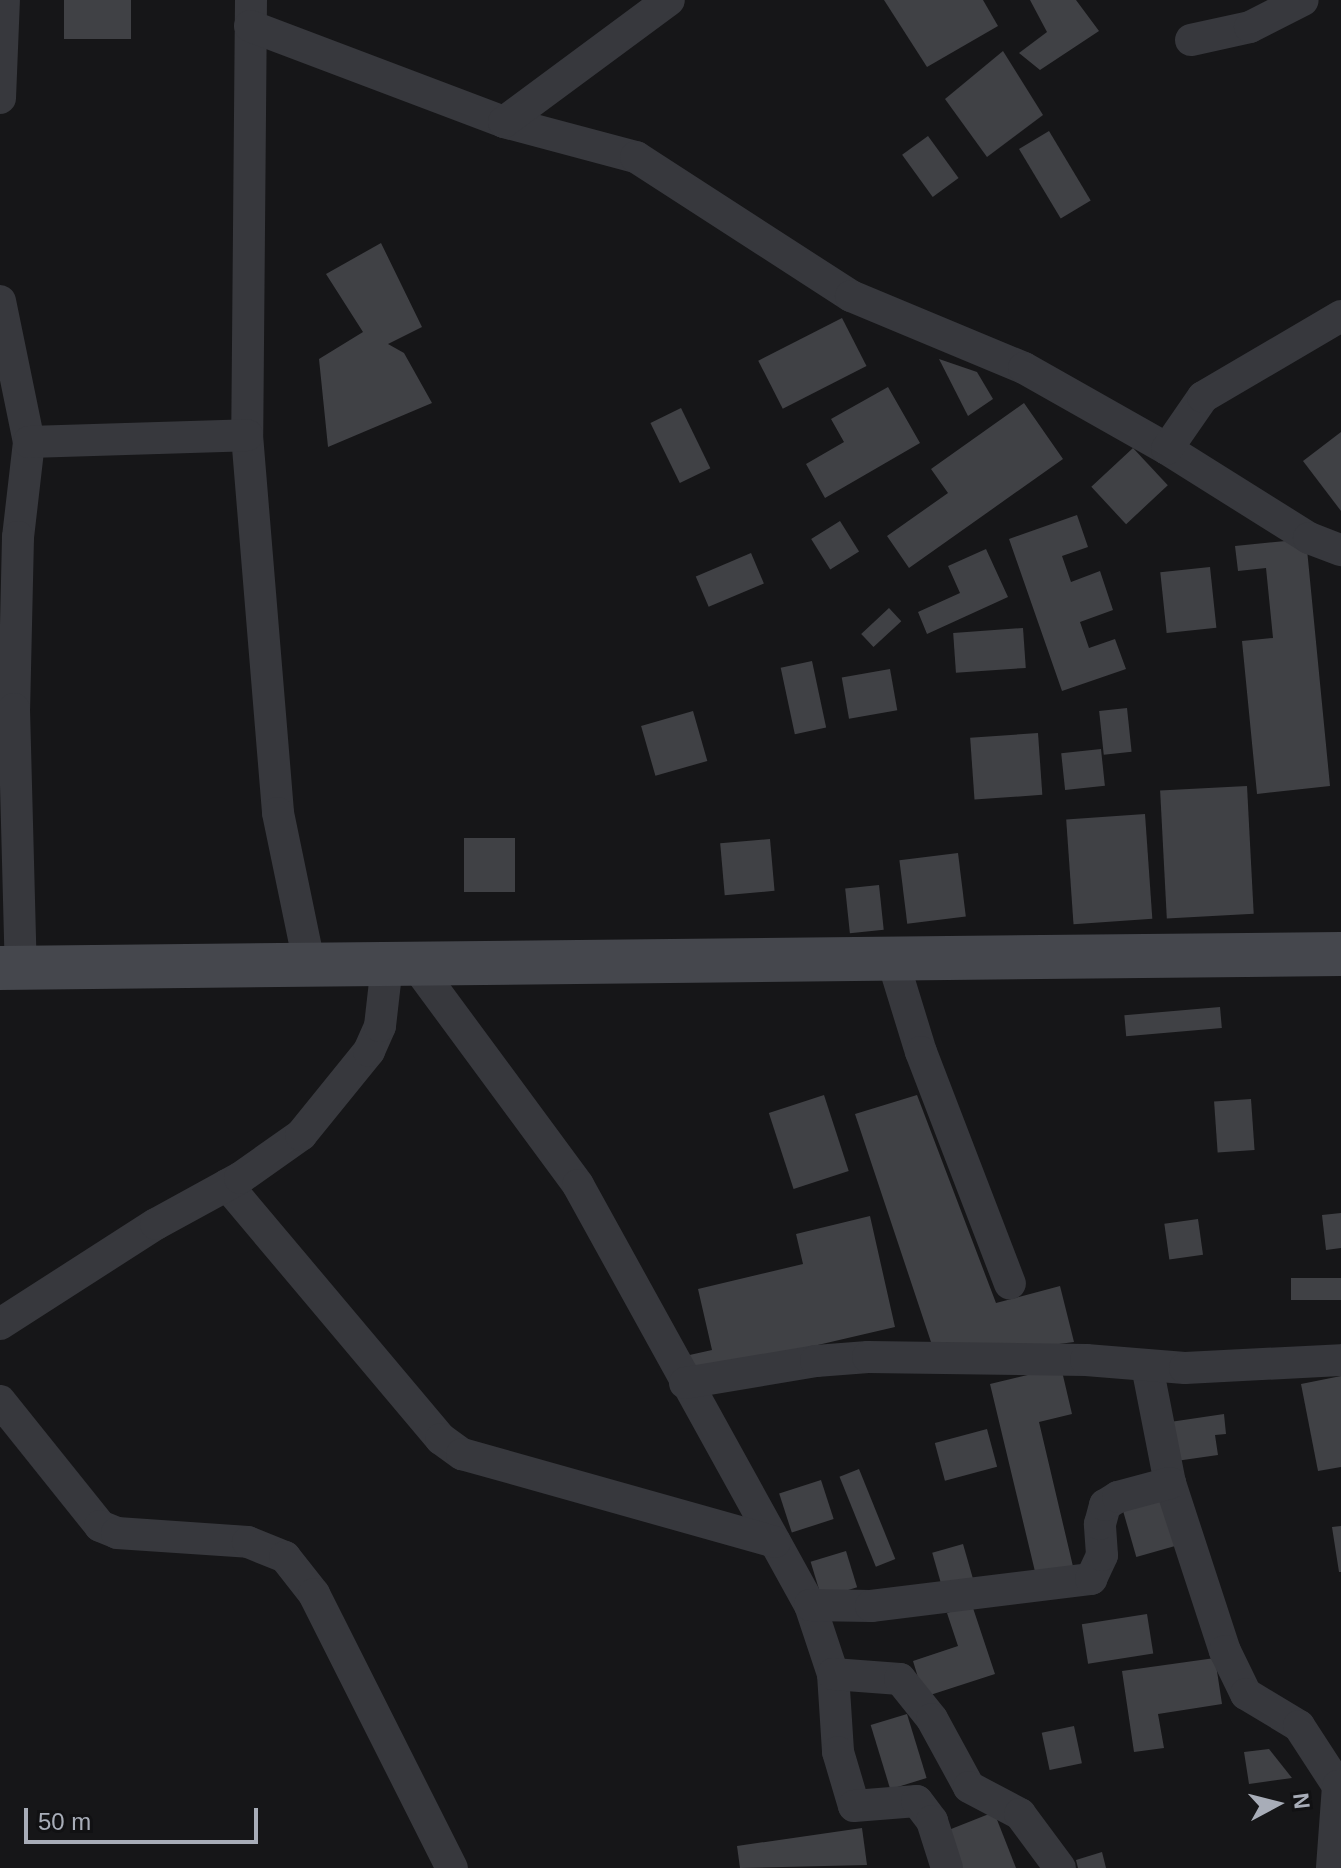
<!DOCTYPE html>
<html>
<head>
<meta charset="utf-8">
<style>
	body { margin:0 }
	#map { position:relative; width:1341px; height:1868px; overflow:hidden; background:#161618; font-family:Arial,sans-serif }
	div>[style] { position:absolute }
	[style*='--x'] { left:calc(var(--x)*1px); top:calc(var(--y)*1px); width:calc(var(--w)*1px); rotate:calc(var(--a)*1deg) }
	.building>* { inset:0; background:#404145; transform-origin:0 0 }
	.street>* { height:32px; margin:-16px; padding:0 16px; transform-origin:16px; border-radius:16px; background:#37383d }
	.secondary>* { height:44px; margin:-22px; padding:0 22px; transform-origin:22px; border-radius:22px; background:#45474d }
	span { translate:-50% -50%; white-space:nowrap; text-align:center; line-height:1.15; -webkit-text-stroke:6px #111113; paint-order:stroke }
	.north { position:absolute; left:1237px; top:1764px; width:80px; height:80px; -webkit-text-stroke:6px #111113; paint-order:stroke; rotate:83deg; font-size:22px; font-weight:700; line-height:32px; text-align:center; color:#a8adb8 }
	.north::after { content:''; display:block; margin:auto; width:28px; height:36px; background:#a8adb8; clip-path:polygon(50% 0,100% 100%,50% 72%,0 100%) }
	.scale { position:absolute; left:24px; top:1808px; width:234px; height:36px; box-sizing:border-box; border:4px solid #a8adb8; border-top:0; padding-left:10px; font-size:24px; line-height:28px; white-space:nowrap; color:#a8adb8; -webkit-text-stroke:6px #111113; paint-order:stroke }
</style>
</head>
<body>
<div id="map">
	<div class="building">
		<div style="left:64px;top:0;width:67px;height:39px"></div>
		<div style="clip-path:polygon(884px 0,983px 0,998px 26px,927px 67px)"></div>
		<div style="clip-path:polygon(1030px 0,1076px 0,1099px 31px,1040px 70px,1019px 53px,1047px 32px)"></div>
		<div style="clip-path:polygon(1003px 51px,1043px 115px,987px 157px,945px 99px)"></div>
		<div style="left:1049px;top:131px;width:81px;height:35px;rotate:59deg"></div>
		<div style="left:928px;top:136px;width:52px;height:32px;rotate:54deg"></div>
		<div style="clip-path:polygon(381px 243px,422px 327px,388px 344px,404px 353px,432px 403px,328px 447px,319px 359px,363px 332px,326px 274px)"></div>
		<div style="left:842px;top:318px;width:54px;height:94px;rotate:63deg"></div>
		<div style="clip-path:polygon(939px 359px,977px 372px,993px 399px,968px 416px)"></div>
		<div style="clip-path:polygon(888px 387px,920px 443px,825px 498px,806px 464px,844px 442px,831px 419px)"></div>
		<div style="clip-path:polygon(1024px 403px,1063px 459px,909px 568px,887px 536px,948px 493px,931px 469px)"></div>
		<div style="left:681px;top:408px;width:67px;height:34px;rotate:64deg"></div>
		<div style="clip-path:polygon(1341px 432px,1341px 511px,1303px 461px)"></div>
		<div style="left:1133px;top:448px;width:51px;height:57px;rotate:47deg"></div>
		<div style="clip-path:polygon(1077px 515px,1088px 547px,1062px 556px,1071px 582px,1100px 571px,1113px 610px,1080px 622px,1089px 648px,1115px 639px,1126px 669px,1062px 691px,1009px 539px)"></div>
		<div style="left:840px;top:521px;width:36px;height:34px;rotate:58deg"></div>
		<div style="clip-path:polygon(1306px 539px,1330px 786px,1257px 794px,1242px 641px,1273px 638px,1266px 568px,1238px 571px,1235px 546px)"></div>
		<div style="clip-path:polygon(986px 549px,1008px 597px,927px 634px,918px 612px,960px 593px,948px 566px)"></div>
		<div style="left:751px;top:553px;width:33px;height:60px;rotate:67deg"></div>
		<div style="left:1210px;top:567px;width:61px;height:50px;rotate:84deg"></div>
		<div style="left:889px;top:608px;width:18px;height:38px;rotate:47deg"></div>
		<div style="left:1023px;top:628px;width:40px;height:70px;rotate:86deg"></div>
		<div style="left:812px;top:661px;width:68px;height:32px;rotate:78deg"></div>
		<div style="left:890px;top:669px;width:42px;height:49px;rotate:80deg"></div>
		<div style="left:1127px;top:708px;width:44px;height:28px;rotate:84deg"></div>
		<div style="left:693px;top:711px;width:52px;height:54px;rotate:74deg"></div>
		<div style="left:1038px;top:733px;width:62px;height:68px;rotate:86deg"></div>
		<div style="left:1101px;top:749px;width:37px;height:40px;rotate:84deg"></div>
		<div style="left:1247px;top:786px;width:128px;height:87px;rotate:87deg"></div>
		<div style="left:1145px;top:814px;width:105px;height:79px;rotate:86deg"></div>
		<div style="left:464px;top:838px;width:51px;height:54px"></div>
		<div style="left:770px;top:839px;width:52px;height:50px;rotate:85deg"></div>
		<div style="left:958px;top:853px;width:64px;height:59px;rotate:83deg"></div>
		<div style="left:879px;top:885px;width:45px;height:34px;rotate:84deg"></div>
		<div style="left:1220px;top:1007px;width:21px;height:96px;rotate:85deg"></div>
		<div style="left:824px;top:1095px;width:80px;height:58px;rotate:72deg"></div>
		<div style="clip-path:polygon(917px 1095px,996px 1303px,1060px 1286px,1074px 1342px,1007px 1351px,931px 1342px,855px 1114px)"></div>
		<div style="left:1251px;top:1099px;width:51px;height:37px;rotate:86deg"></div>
		<div style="clip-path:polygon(1341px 1213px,1341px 1248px,1326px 1250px,1322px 1215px)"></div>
		<div style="clip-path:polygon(870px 1216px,895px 1327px,689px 1375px,685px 1356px,712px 1350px,698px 1289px,803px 1264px,796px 1234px)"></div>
		<div style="left:1198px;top:1219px;width:36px;height:34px;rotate:82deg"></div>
		<div style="left:1341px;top:1278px;width:22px;height:50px;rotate:90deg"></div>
		<div style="clip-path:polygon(1061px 1367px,1072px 1414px,1039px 1422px,1075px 1575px,1038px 1584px,990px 1384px)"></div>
		<div style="clip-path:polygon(1341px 1376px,1341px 1467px,1318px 1471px,1301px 1384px)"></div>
		<div style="clip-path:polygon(1224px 1414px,1226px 1434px,1215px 1435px,1218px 1455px,1176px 1461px,1170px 1422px)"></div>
		<div style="left:987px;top:1429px;width:39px;height:54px;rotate:75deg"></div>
		<div style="left:859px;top:1469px;width:97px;height:21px;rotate:68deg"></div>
		<div style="left:821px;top:1480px;width:41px;height:44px;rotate:72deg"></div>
		<div style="left:1164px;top:1494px;width:53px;height:44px;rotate:74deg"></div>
		<div style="clip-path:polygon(1341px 1526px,1341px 1572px,1339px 1572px,1332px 1527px)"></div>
		<div style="left:963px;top:1544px;width:36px;height:32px;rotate:74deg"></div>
		<div style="left:846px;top:1551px;width:38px;height:37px;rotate:73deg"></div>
		<div style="clip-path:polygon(972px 1605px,995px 1674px,924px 1697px,913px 1661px,958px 1646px,947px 1613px)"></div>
		<div style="left:1147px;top:1614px;width:40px;height:66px;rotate:81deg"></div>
		<div style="clip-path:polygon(1215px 1658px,1222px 1704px,1158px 1714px,1164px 1748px,1134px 1752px,1122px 1671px)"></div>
		<div style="left:907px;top:1714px;width:67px;height:38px;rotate:73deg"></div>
		<div style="left:1074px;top:1726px;width:38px;height:33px;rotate:78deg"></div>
		<div style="clip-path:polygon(1269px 1749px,1292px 1778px,1249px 1784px,1244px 1752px)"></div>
		<div style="clip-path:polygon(994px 1812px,1016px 1868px,954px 1868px,941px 1833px)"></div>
		<div style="clip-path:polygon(862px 1828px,867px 1865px,740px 1868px,737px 1846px)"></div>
		<div style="clip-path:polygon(1102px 1852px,1106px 1868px,1078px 1868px,1076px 1860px)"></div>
	</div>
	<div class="street">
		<div style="--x:251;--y:0;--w:435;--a:90.5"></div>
		<div style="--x:247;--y:435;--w:379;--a:85.3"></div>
		<div style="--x:278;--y:813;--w:157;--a:78.3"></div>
		<div style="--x:250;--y:26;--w:272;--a:20.7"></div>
		<div style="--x:504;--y:122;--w:137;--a:14.9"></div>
		<div style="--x:636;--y:157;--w:256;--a:32.9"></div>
		<div style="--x:851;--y:296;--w:187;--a:22.6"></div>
		<div style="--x:1024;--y:368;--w:164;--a:29.5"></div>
		<div style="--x:1167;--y:449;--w:168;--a:32.1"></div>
		<div style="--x:1309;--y:538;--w:34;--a:21"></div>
		<div style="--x:1191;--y:40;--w:60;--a:-12.4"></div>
		<div style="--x:1250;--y:27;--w:59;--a:-27"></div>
		<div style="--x:0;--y:98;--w:98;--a:-87.7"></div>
		<div style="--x:504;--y:122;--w:205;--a:-36.5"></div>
		<div style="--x:0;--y:301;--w:144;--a:78.4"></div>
		<div style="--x:29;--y:442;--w:96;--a:96.6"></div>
		<div style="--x:18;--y:537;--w:172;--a:91.3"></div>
		<div style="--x:14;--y:709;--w:259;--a:88.5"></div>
		<div style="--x:29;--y:442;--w:218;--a:-1.8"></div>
		<div style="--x:1167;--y:449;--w:63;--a:-55.3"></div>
		<div style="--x:1203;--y:397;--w:160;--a:-30.4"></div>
		<div style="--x:892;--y:958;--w:98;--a:72.9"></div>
		<div style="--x:921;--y:1052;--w:248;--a:69"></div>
		<div style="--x:416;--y:965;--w:273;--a:53.6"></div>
		<div style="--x:578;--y:1185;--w:480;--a:61.1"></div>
		<div style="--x:810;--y:1605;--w:73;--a:71.6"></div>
		<div style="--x:833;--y:1674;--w:78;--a:86.3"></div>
		<div style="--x:838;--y:1752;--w:56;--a:73.5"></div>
		<div style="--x:854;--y:1806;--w:63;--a:-4.5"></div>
		<div style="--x:917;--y:1801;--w:25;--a:53"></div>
		<div style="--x:932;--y:1821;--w:49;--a:72.3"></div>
		<div style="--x:227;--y:1185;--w:332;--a:49.9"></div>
		<div style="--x:441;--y:1439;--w:26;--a:36"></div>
		<div style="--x:462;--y:1454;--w:325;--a:15.7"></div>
		<div style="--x:0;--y:1324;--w:185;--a:-32.7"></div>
		<div style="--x:156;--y:1224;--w:96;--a:-28.7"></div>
		<div style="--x:240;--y:1178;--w:75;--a:-35.2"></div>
		<div style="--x:301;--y:1135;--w:108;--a:-51"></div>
		<div style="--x:369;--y:1051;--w:27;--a:-66"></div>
		<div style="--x:380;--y:1026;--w:61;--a:-83.5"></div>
		<div style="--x:1147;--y:1366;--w:119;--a:78.9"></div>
		<div style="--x:1170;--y:1483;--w:177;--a:71.9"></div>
		<div style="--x:1225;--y:1651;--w:48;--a:64"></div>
		<div style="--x:1246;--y:1694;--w:62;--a:31.1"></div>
		<div style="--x:1299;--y:1726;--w:72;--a:57"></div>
		<div style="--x:1338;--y:1786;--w:82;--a:94.2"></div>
		<div style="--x:685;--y:1383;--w:133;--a:-9.5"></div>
		<div style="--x:816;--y:1361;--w:52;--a:-4.4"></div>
		<div style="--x:868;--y:1357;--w:218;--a:0.8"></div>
		<div style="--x:1086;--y:1360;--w:99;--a:4.6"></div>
		<div style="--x:1185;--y:1368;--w:156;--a:-2.9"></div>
		<div style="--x:0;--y:1401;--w:160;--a:51.3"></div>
		<div style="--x:100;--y:1526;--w:18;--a:22"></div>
		<div style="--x:117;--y:1533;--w:131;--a:3.9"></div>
		<div style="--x:248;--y:1542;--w:40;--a:22"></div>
		<div style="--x:285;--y:1557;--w:47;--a:51.9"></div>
		<div style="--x:314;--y:1594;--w:307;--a:63.3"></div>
		<div style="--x:810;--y:1605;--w:61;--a:0.9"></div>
		<div style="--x:871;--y:1606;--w:222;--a:-7"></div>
		<div style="--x:1091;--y:1579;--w:26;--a:-65"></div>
		<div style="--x:1102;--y:1555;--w:31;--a:-94"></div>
		<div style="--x:1100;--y:1524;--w:20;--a:-75"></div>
		<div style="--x:1105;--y:1505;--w:15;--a:-32"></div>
		<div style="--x:1118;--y:1497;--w:54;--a:-15.1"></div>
		<div style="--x:833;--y:1674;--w:67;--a:4.3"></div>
		<div style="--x:900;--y:1679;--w:51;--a:51.3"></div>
		<div style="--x:932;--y:1719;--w:77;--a:61.4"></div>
		<div style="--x:969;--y:1787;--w:58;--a:27.9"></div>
		<div style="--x:1020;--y:1814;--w:67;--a:53.5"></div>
	</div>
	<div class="secondary">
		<div style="--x:0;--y:968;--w:1341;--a:-0.6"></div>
	</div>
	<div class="north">N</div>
	<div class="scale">50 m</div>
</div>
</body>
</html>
